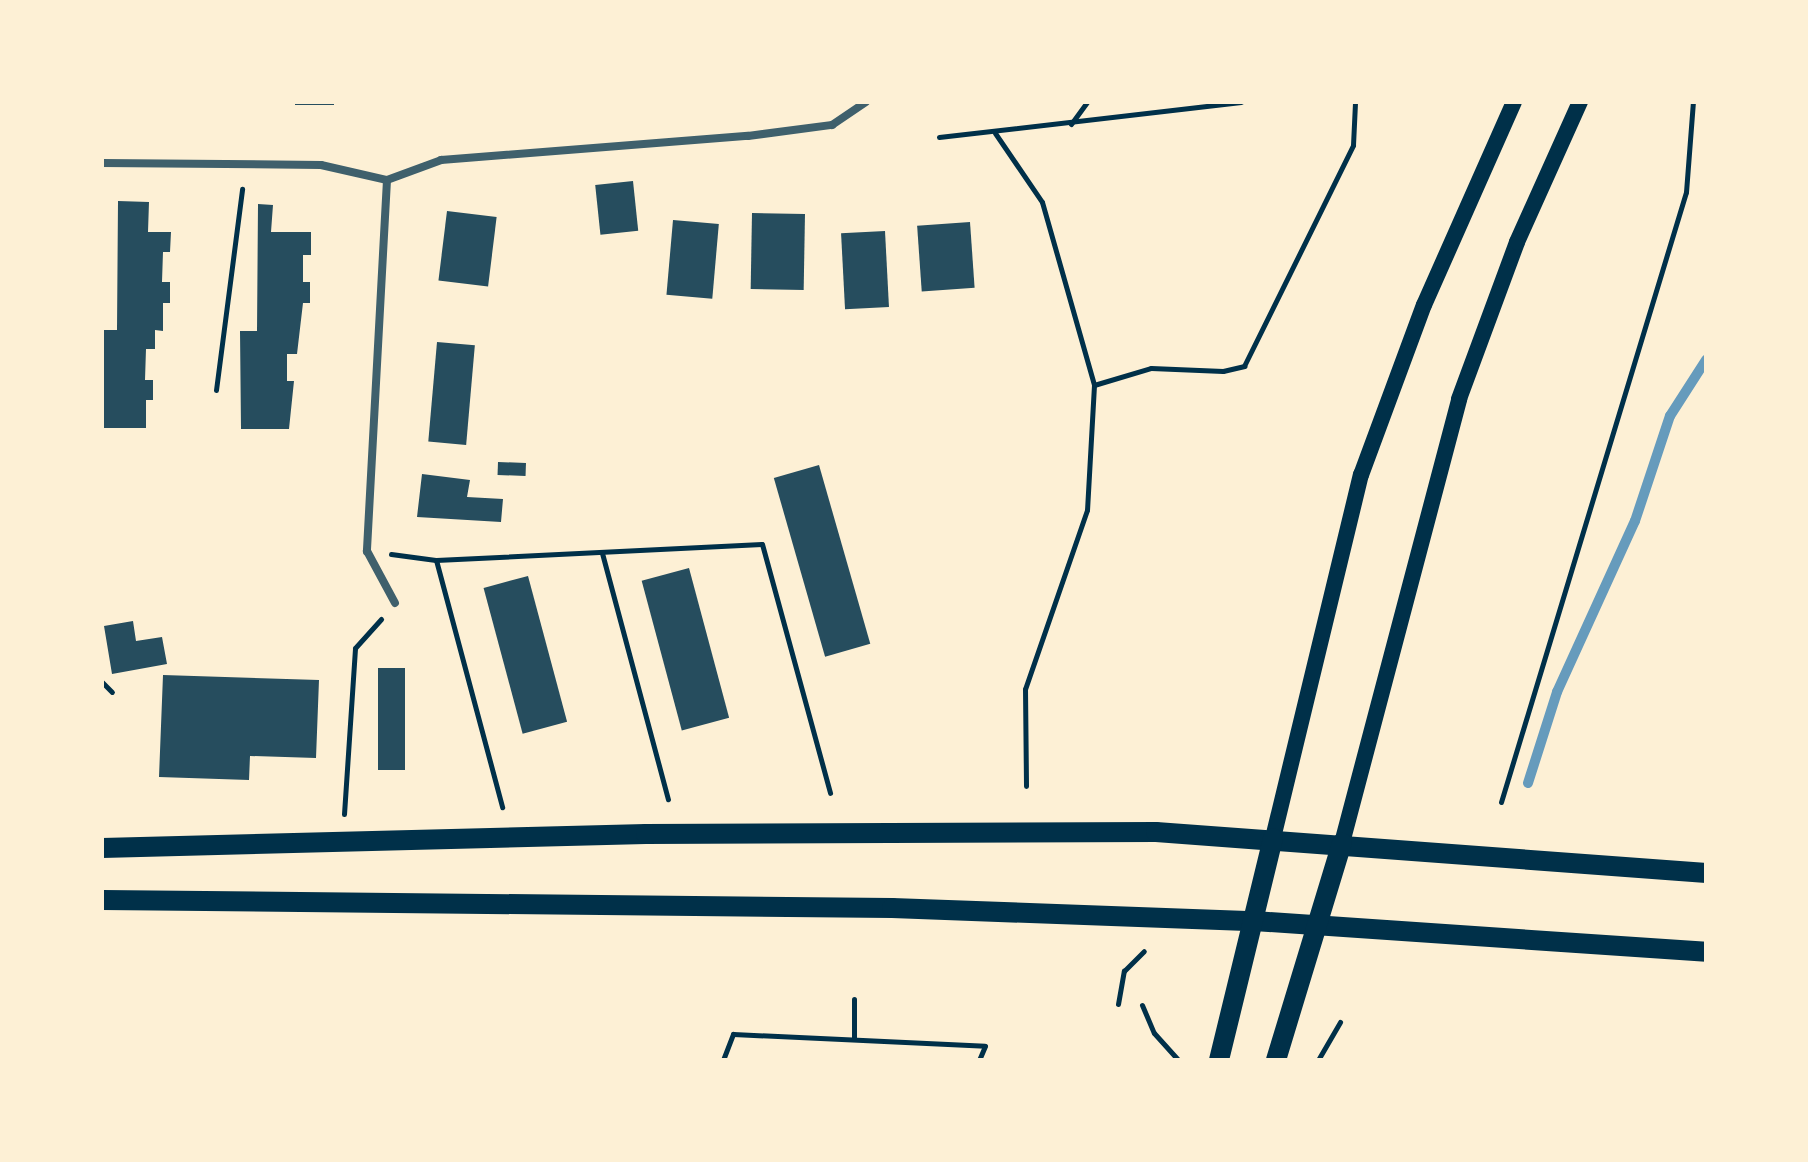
<!DOCTYPE html>
<html>
<head>
<meta charset="utf-8">
<style>
	body { margin:0 }
	#map { position:relative; width:1808px; height:1162px; overflow:hidden; background:#fdf0d5; font-family:Figtree,sans-serif }
	div>[style] { position:absolute }
	[style*='--x'] { left:calc(var(--x)*1px); top:calc(var(--y)*1px); width:calc(var(--w)*1px); rotate:calc(var(--a)*1deg) }
	.stream>* { height:10px; margin:-5px; padding:0 5px; transform-origin:5px; border-radius:5px; background:#669bbc }
	.building>* { inset:0; background:#264d5e; transform-origin:0 0 }
	.path>* { height:5px; margin:-2.5px; padding:0 2.5px; transform-origin:2.5px; border-radius:2.5px; background:#003049 }
	.minor>* { height:8px; margin:-4px; padding:0 4px; transform-origin:4px; border-radius:4px; background:#3f606c }
	.secondary>* { height:16px; margin:-8px; padding:0 8px; transform-origin:8px; border-radius:8px; background:#003049 }
	.primary>* { height:20px; margin:-10px; padding:0 10px; transform-origin:10px; border-radius:10px; background:#003049 }
	span { translate:-50% -50%; white-space:nowrap; text-align:center; line-height:1.15; -webkit-text-stroke:7px #fdf0d5; paint-order:stroke }
	.frame { position:absolute; inset:0; border:104px solid #fdf0d5; pointer-events:none }
</style>
</head>
<body>
<div id="map">
	<div class="stream">
		<div style="--x:1528;--y:783;--w:96;--a:-72.3"></div>
		<div style="--x:1557;--y:692;--w:188;--a:-65.5"></div>
		<div style="--x:1635;--y:521;--w:111;--a:-71.6"></div>
		<div style="--x:1670;--y:416;--w:67;--a:-57.3"></div>
	</div>
	<div class="building">
		<div style="left:295px;top:102px;width:39px;height:3px"></div>
		<div style="left:633px;top:181px;width:50px;height:38px;rotate:84deg"></div>
		<div style="clip-path:polygon(118px 201px,149px 202px,148px 232px,171px 232px,170px 252px,163px 252px,162px 282px,170px 282px,170px 303px,163px 303px,163px 331px,155px 330px,155px 349px,146px 349px,145px 380px,153px 380px,153px 400px,146px 400px,146px 428px,102px 428px,102px 330px,117px 330px)"></div>
		<div style="clip-path:polygon(258px 204px,273px 205px,271px 232px,311px 232px,311px 255px,303px 255px,303px 282px,310px 282px,310px 303px,303px 303px,297px 354px,287px 354px,287px 381px,294px 381px,289px 429px,241px 429px,240px 331px,257px 331px)"></div>
		<div style="left:447px;top:211px;width:50px;height:70px;rotate:7deg"></div>
		<div style="left:752px;top:213px;width:53px;height:76px;rotate:1deg"></div>
		<div style="left:673px;top:220px;width:46px;height:75px;rotate:5deg"></div>
		<div style="left:970px;top:222px;width:66px;height:53px;rotate:86deg"></div>
		<div style="left:885px;top:231px;width:76px;height:44px;rotate:87deg"></div>
		<div style="left:437px;top:342px;width:38px;height:100px;rotate:5deg"></div>
		<div style="left:498px;top:462px;width:28px;height:13px;rotate:2deg"></div>
		<div style="left:819px;top:465px;width:186px;height:47px;rotate:74deg"></div>
		<div style="clip-path:polygon(422px 474px,470px 480px,467px 497px,503px 499px,501px 522px,417px 517px)"></div>
		<div style="left:689px;top:568px;width:155px;height:49px;rotate:75deg"></div>
		<div style="left:528px;top:576px;width:151px;height:46px;rotate:75deg"></div>
		<div style="clip-path:polygon(133px 621px,136px 641px,162px 637px,167px 664px,112px 674px,104px 626px)"></div>
		<div style="left:378px;top:668px;width:27px;height:102px"></div>
		<div style="clip-path:polygon(163px 675px,319px 680px,316px 758px,250px 756px,249px 780px,159px 777px)"></div>
	</div>
	<div class="path">
		<div style="--x:1071;--y:124;--w:27;--a:-54"></div>
		<div style="--x:995;--y:133;--w:83;--a:55.7"></div>
		<div style="--x:1042;--y:202;--w:190;--a:74.1"></div>
		<div style="--x:1094;--y:385;--w:125;--a:93.2"></div>
		<div style="--x:1087;--y:510;--w:189;--a:109.1"></div>
		<div style="--x:1025;--y:689;--w:97;--a:89.4"></div>
		<div style="--x:939;--y:137;--w:304;--a:-6.6"></div>
		<div style="--x:1094;--y:385;--w:59;--a:-16.6"></div>
		<div style="--x:1151;--y:368;--w:72;--a:2.4"></div>
		<div style="--x:1223;--y:371;--w:22;--a:-13"></div>
		<div style="--x:1244;--y:366;--w:246;--a:-63.7"></div>
		<div style="--x:1353;--y:145;--w:43;--a:-87.3"></div>
		<div style="--x:216;--y:390;--w:203;--a:-82.6"></div>
		<div style="--x:602;--y:553;--w:255;--a:75"></div>
		<div style="--x:391;--y:554;--w:45;--a:7.6"></div>
		<div style="--x:436;--y:560;--w:326;--a:-2.8"></div>
		<div style="--x:762;--y:544;--w:258;--a:74.7"></div>
		<div style="--x:436;--y:560;--w:256;--a:75"></div>
		<div style="--x:102;--y:682;--w:14;--a:45"></div>
		<div style="--x:1501;--y:802;--w:637;--a:-73.13"></div>
		<div style="--x:1686;--y:192;--w:90;--a:-85.6"></div>
		<div style="--x:344;--y:814;--w:166;--a:-86.2"></div>
		<div style="--x:355;--y:648;--w:39;--a:-48"></div>
		<div style="--x:1118;--y:1004;--w:34;--a:-80"></div>
		<div style="--x:1124;--y:971;--w:28;--a:-45"></div>
		<div style="--x:1142;--y:1005;--w:30;--a:67"></div>
		<div style="--x:1154;--y:1033;--w:36;--a:48"></div>
		<div style="--x:854;--y:1038;--w:39;--a:-90"></div>
		<div style="--x:723;--y:1060;--w:28;--a:-69"></div>
		<div style="--x:733;--y:1034;--w:252;--a:2.7"></div>
		<div style="--x:985;--y:1046;--w:15;--a:113"></div>
		<div style="--x:1318;--y:1060;--w:44;--a:-59.9"></div>
	</div>
	<div class="minor">
		<div style="--x:102;--y:163;--w:219;--a:0.5"></div>
		<div style="--x:321;--y:165;--w:68;--a:12.8"></div>
		<div style="--x:387;--y:180;--w:58;--a:-20.3"></div>
		<div style="--x:441;--y:160;--w:308;--a:-4.5"></div>
		<div style="--x:748;--y:136;--w:85;--a:-7.5"></div>
		<div style="--x:832;--y:125;--w:41;--a:-34.1"></div>
		<div style="--x:387;--y:180;--w:372;--a:93.1"></div>
		<div style="--x:367;--y:551;--w:59;--a:61.7"></div>
	</div>
	<div class="secondary">
		<div style="--x:1273;--y:838;--w:374;--a:-76.4"></div>
		<div style="--x:1361;--y:475;--w:181;--a:-69.7"></div>
		<div style="--x:1424;--y:305;--w:222;--a:-66.1"></div>
		<div style="--x:1342;--y:843;--w:459;--a:-75.2"></div>
		<div style="--x:1459;--y:399;--w:167;--a:-69.7"></div>
		<div style="--x:1517;--y:242;--w:154;--a:-65.8"></div>
	</div>
	<div class="primary">
		<div style="--x:102;--y:848;--w:544;--a:-1.47"></div>
		<div style="--x:646;--y:834;--w:510;--a:-0.22"></div>
		<div style="--x:1156;--y:832;--w:552;--a:4.26"></div>
		<div style="--x:102;--y:900;--w:790;--a:0.58"></div>
		<div style="--x:892;--y:908;--w:362;--a:2.1"></div>
		<div style="--x:1254;--y:921;--w:453;--a:3.9"></div>
		<div style="--x:1219;--y:1060;--w:228;--a:-76.3"></div>
		<div style="--x:1276;--y:1060;--w:227;--a:-73.1"></div>
	</div>
	<div class="frame"></div>
</div>
</body>
</html>
